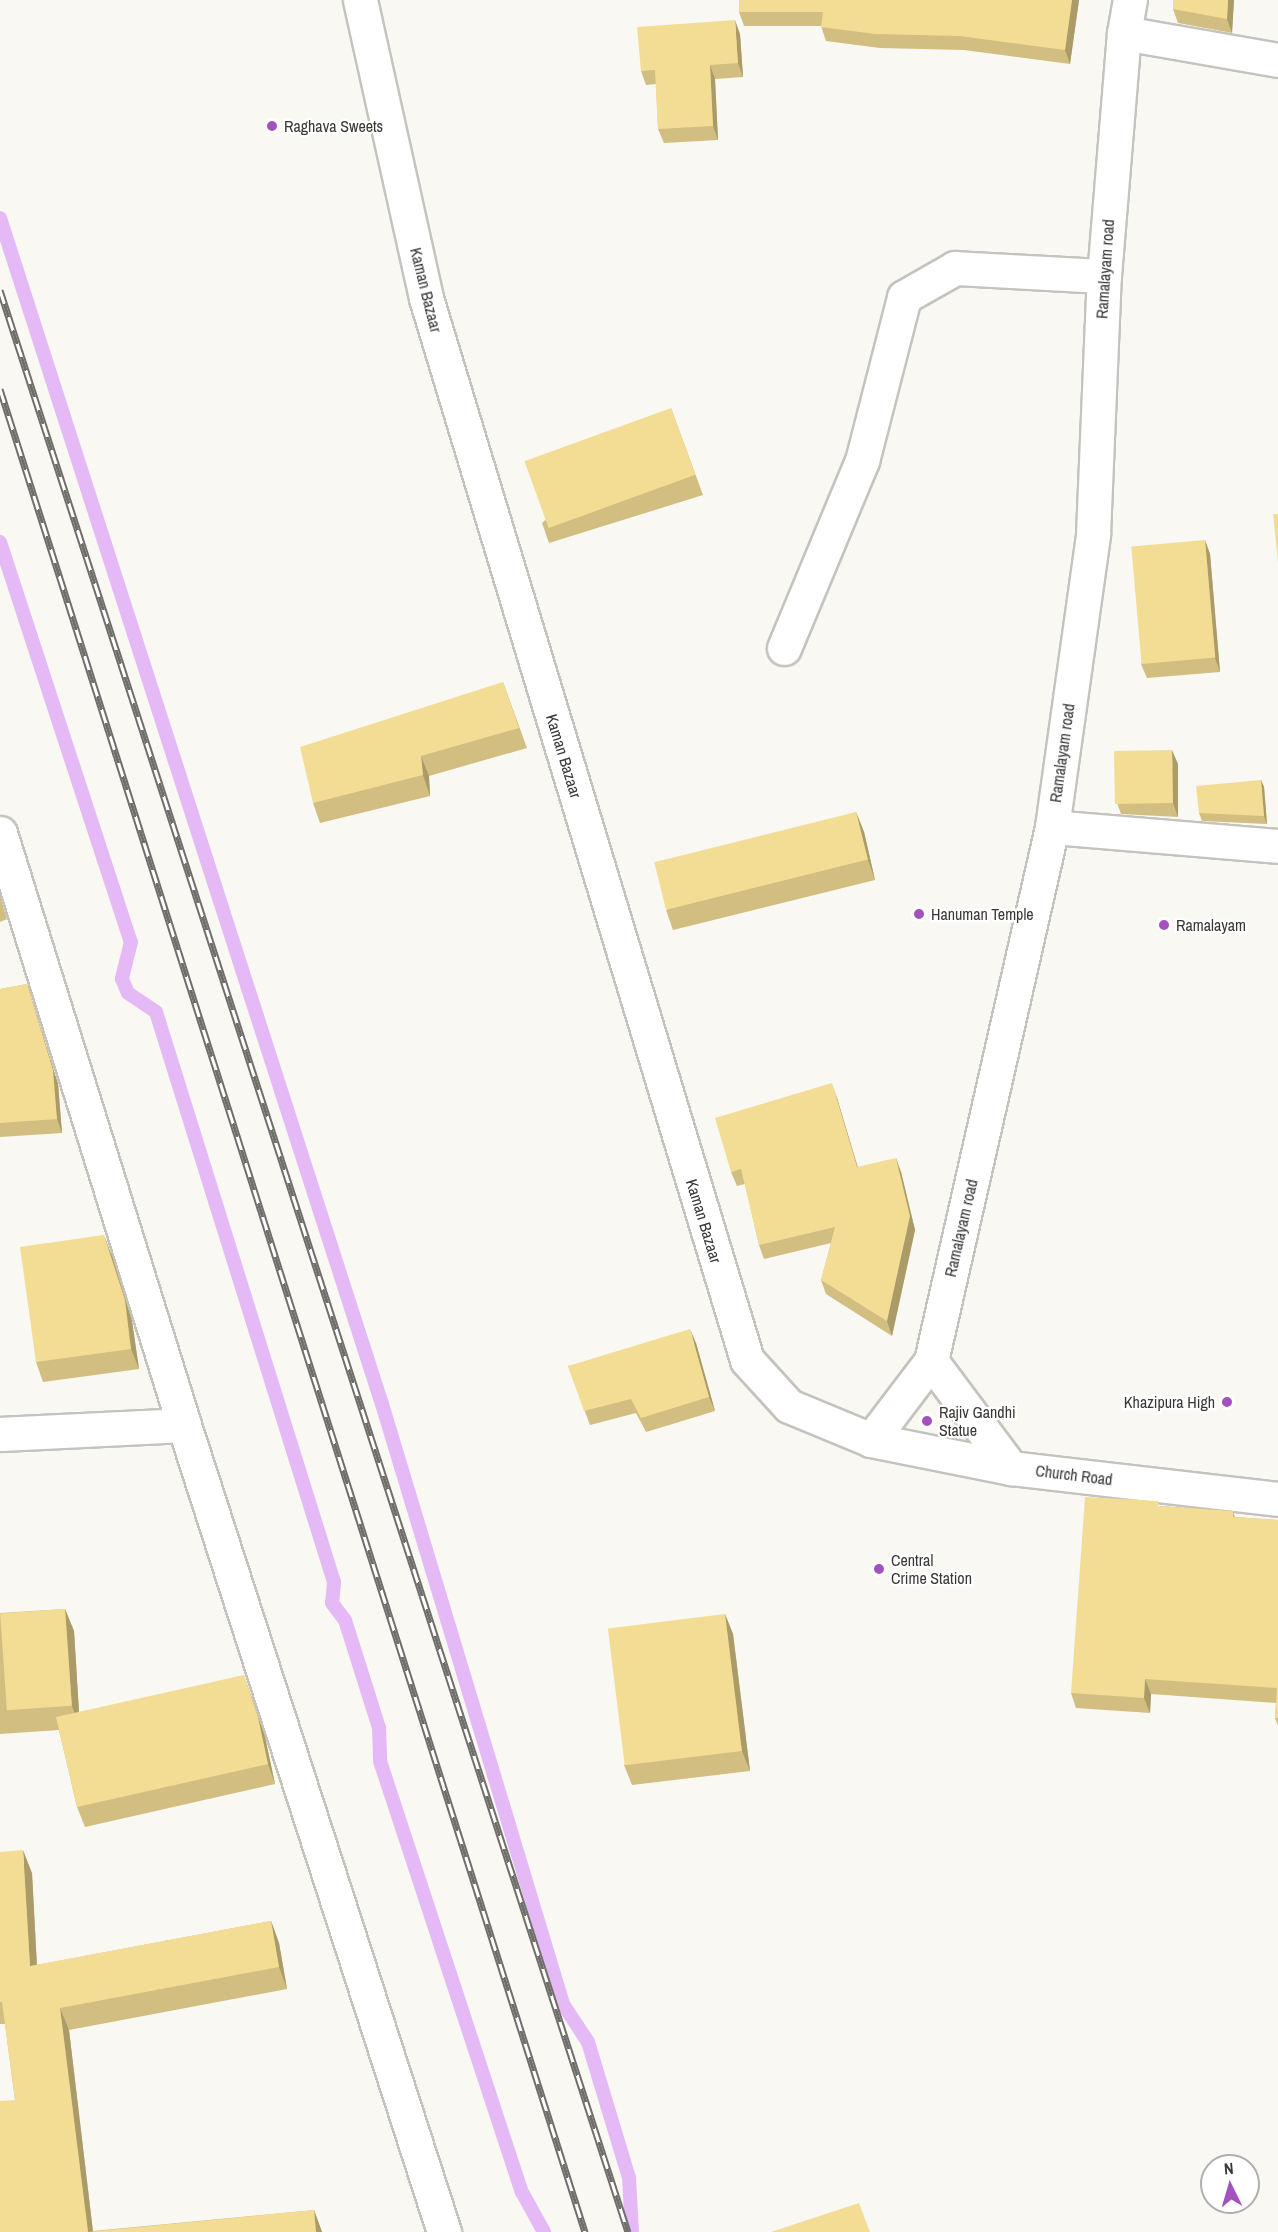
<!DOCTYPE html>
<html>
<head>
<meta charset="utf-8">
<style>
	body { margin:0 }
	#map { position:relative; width:1278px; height:2232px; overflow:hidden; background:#f9f8f3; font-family:"Archivo Narrow",sans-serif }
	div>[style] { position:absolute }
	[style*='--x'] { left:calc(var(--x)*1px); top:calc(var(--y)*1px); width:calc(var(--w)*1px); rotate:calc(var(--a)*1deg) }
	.stream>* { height:14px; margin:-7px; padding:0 7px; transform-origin:7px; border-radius:7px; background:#e5b9f5 }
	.roads { filter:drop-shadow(2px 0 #c4c3be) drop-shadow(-2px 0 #c4c3be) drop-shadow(0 2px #c4c3be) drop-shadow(0 -2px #c4c3be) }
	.minor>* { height:33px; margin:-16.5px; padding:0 16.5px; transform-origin:16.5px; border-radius:16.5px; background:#fff }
	.rail>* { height:7px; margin-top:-3.5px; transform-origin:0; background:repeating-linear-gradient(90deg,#fff 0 14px,#6f6e6b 0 28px); box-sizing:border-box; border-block:2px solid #6f6e6b }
	.wall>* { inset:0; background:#d1be80 }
	.shaded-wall>* { inset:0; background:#aa9b68 }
	.building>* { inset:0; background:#f3dd95; transform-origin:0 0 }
	.dots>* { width:16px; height:16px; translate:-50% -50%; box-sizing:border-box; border:3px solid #fff; border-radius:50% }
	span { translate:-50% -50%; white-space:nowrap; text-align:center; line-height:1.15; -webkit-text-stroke:4.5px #fff; paint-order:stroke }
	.poi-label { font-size:16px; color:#393836 }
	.left { translate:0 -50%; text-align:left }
	.right { translate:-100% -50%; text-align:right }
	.street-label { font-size:16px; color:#393836 }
	.north { position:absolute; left:1200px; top:2154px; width:60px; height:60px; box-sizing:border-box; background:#fff; border:2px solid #b0afaf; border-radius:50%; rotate:355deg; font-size:16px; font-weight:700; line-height:24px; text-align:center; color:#393836 }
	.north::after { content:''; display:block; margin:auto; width:21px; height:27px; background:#a451c0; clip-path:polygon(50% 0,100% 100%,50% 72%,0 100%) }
</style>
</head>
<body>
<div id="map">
	<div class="stream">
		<div style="--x:0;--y:218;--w:1246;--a:72.15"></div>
		<div style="--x:382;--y:1404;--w:627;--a:73.21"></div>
		<div style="--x:563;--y:2004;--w:45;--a:56.7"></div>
		<div style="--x:588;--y:2042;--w:142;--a:73.2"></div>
		<div style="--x:629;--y:2178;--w:54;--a:86.8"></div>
		<div style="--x:0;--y:542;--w:421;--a:71.9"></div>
		<div style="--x:131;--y:942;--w:38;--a:104"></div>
		<div style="--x:122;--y:979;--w:15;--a:67"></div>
		<div style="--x:128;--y:993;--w:34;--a:34"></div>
		<div style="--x:156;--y:1012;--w:597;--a:72.66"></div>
		<div style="--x:334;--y:1582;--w:21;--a:95"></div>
		<div style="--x:332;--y:1603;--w:21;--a:53"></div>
		<div style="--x:345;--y:1620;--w:113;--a:72.5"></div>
		<div style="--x:379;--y:1728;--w:33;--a:88"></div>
		<div style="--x:380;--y:1761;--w:454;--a:71.8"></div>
		<div style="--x:522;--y:2192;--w:46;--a:61.2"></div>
	</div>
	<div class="roads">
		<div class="minor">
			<div style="--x:360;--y:0;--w:305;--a:77.5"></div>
			<div style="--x:426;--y:298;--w:1109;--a:73.18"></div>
			<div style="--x:747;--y:1360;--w:62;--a:47.6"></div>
			<div style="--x:789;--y:1406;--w:89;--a:22.5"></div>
			<div style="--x:871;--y:1440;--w:143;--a:11.3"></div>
			<div style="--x:1011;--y:1468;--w:269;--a:6.6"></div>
			<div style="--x:1124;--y:33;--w:156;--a:9.9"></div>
			<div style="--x:784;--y:648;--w:203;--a:-67.4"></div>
			<div style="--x:862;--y:461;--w:169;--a:-75.6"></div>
			<div style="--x:904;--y:297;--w:59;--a:-29.6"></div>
			<div style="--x:955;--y:268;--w:149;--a:3.1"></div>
			<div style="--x:1052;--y:827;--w:227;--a:4.8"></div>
			<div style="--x:0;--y:833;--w:620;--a:72.73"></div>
			<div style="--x:184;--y:1425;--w:848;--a:72.14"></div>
			<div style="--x:931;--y:1361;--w:134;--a:53.2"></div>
			<div style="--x:0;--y:1434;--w:184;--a:-2.8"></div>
			<div style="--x:871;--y:1440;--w:99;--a:-52.8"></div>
			<div style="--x:931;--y:1361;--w:548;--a:-77.23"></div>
			<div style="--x:1052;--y:827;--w:296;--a:-82"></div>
			<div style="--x:1093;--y:534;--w:258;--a:-87.6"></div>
			<div style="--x:1104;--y:276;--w:244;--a:-85.3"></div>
			<div style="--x:1124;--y:33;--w:34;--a:-80"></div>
		</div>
	</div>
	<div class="rail">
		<div style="--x:0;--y:290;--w:2041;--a:72.08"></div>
		<div style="--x:0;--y:389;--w:1934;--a:72.39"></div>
	</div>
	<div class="wall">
		<div style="clip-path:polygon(1079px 0,1070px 64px,964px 50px,880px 48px,826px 41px,821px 26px,744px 26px,739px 12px)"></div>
		<div style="clip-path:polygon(1173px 0,1234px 0,1232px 33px,1178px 23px,1173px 9px)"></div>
		<div style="clip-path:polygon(740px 34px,743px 77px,715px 79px,718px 140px,664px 143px,658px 129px,656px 84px,646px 85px,641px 71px)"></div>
		<div style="clip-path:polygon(671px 408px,703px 495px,549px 543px,542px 523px)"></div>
		<div style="clip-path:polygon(1205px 540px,1210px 554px,1220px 672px,1147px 678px,1141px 664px)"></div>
		<div style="clip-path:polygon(503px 682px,527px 748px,429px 776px,430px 796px,320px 823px,313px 803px)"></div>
		<div style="clip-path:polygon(1178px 764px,1178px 817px,1121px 814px,1116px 800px)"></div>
		<div style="clip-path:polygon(1261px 780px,1264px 787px,1267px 824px,1202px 821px,1199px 813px)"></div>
		<div style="clip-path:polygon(856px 812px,864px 832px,875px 880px,673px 930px,666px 910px)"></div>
		<div style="clip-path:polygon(0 896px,7px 919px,0 922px)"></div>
		<div style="clip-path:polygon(27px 984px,58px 1084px,62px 1133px,0 1137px,0 989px)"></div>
		<div style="clip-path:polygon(837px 1098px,857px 1167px,901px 1172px,915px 1230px,892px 1336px,826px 1294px,821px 1280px,831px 1243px,764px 1259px,759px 1245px,745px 1184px,737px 1186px,731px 1172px)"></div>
		<div style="clip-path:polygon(112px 1256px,132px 1321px,139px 1369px,43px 1382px,36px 1362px)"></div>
		<div style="clip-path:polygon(696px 1343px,715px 1411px,646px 1432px,636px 1413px,590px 1425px,568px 1366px)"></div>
		<div style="clip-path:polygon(1160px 1506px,1233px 1511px,1235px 1517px,1278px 1520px,1278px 1726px,1275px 1718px,1276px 1703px,1151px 1694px,1150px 1713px,1076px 1708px,1071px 1693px)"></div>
		<div style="clip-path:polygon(65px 1609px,74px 1631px,79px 1712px,251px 1695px,265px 1737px,275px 1784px,85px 1827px,77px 1807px,59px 1730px,0 1734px,0 1613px)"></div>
		<div style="clip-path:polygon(725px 1614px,733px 1634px,750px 1771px,632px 1785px,624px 1765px)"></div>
		<div style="clip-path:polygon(0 1852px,32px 1873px,37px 1965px,271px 1921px,279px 1943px,287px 1989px,69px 2030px,93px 2231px,314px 2210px,322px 2232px,0 2232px,15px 2100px,5px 2024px,0 2024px)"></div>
	</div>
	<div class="shaded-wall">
		<div style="clip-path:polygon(1072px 0,1079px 0,1070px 64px,1065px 50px)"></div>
		<div style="clip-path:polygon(1228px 0,1234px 0,1232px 33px,1227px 19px)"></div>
		<div style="clip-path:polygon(735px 20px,740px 34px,743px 77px,738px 63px)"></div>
		<div style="clip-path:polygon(710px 65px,715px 79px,718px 140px,713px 126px)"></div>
		<div style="clip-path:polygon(1205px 540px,1210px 554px,1220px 672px,1215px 658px)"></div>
		<div style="clip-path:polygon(1172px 750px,1178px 764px,1178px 817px,1173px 803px)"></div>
		<div style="clip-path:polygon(421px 756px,429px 776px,430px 796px,423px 775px)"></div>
		<div style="clip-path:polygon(1261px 780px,1264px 787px,1267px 824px,1264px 816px)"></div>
		<div style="clip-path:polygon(856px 812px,864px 832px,875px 880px,868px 860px)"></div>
		<div style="clip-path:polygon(27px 984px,58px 1084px,62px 1133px,57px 1119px)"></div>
		<div style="clip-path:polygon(832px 1083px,837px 1098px,862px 1181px,857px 1167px)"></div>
		<div style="clip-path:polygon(896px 1158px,901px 1172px,915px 1230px,892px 1336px,887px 1321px)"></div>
		<div style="clip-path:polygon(104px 1235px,112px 1256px,132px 1321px,139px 1369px,131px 1349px)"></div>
		<div style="clip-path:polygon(690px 1329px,696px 1343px,715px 1411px,709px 1397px)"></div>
		<div style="clip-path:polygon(65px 1609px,74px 1631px,80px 1728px,72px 1706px)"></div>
		<div style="clip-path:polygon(725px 1614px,733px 1634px,750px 1771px,742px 1751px)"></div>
		<div style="clip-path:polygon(244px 1675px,265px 1737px,275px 1784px,268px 1764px)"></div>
		<div style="clip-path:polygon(1145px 1679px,1151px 1694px,1150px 1713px,1144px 1698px)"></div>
		<div style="clip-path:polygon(23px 1850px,32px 1873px,38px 1988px,30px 1966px)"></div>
		<div style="clip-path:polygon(271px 1921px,279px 1943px,287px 1989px,279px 1967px)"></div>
		<div style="clip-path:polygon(60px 2008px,69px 2030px,93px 2232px,88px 2232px)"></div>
		<div style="clip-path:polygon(314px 2210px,322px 2232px,316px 2232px)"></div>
	</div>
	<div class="building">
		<div style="clip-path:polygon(739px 0,1072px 0,1065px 50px,959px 36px,875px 34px,821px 27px,823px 12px,739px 12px)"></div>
		<div style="clip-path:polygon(1173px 0,1228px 0,1227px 19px,1173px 9px)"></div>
		<div style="clip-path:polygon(735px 20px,738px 63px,710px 65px,713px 126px,658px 129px,655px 70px,641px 71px,637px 27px)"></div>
		<div style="left:671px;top:408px;width:71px;height:156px;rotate:70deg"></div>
		<div style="clip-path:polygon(1273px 514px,1278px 514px,1278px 563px)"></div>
		<div style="left:1205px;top:540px;width:118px;height:74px;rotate:85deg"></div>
		<div style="clip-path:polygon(503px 682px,519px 728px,421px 756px,423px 775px,313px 803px,300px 747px)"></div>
		<div style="left:1172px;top:750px;width:53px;height:58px;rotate:89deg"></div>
		<div style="clip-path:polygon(1261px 780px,1264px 816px,1199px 813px,1196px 786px)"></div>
		<div style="left:856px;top:812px;width:49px;height:208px;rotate:76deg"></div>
		<div style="clip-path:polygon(27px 984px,53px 1070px,57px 1119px,0 1123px,0 989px)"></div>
		<div style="clip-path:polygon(832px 1083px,857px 1167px,896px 1158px,910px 1216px,887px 1321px,821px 1280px,835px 1227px,759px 1245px,741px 1169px,731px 1172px,715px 1118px)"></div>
		<div style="clip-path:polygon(104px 1235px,125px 1300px,131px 1349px,36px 1362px,20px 1247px)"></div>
		<div style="clip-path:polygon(690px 1329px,709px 1397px,641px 1418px,631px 1399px,584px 1411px,568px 1366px)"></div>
		<div style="clip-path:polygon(1085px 1497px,1158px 1501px,1158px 1506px,1233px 1511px,1233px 1517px,1278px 1520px,1278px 1718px,1275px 1718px,1277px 1688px,1145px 1679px,1144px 1698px,1071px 1693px)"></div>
		<div style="left:65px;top:1609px;width:97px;height:65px;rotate:86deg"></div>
		<div style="left:725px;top:1614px;width:138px;height:118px;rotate:83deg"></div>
		<div style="clip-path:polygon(244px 1675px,258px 1717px,268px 1764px,77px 1807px,56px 1717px)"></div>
		<div style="clip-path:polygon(23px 1850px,30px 1966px,271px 1921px,279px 1967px,60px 2008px,88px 2232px,314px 2210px,316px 2232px,0 2232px,0 2101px,15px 2100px,2px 2002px,0 2002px,0 1852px)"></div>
		<div style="clip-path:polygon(859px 2203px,870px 2232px,771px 2232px)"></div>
	</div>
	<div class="dots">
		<div style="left:272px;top:126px;background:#a451c0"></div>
		<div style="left:919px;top:914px;background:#a451c0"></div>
		<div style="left:1164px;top:925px;background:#a451c0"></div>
		<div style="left:1227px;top:1402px;background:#a451c0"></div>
		<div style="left:927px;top:1421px;background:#a451c0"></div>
		<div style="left:879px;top:1569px;background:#a451c0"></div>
	</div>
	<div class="poi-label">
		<span class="left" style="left:284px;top:126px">Raghava Sweets</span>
		<span class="left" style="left:931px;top:914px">Hanuman Temple</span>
		<span class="left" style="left:1176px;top:925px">Ramalayam</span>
		<span class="right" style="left:1215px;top:1402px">Khazipura High</span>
		<span class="left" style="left:939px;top:1421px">Rajiv Gandhi<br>Statue</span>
		<span class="left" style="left:891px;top:1569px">Central<br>Crime Station</span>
	</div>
	<div class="street-label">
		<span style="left:1105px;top:269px;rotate:-86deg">Ramalayam road</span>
		<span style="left:426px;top:290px;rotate:76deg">Kaman Bazaar</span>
		<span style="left:1062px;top:753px;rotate:-82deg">Ramalayam road</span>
		<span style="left:564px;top:756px;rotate:73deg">Kaman Bazaar</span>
		<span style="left:704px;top:1221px;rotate:73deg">Kaman Bazaar</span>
		<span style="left:961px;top:1228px;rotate:-77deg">Ramalayam road</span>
		<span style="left:1074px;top:1475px;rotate:7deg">Church Road</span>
	</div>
	<div class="north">N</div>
</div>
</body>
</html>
